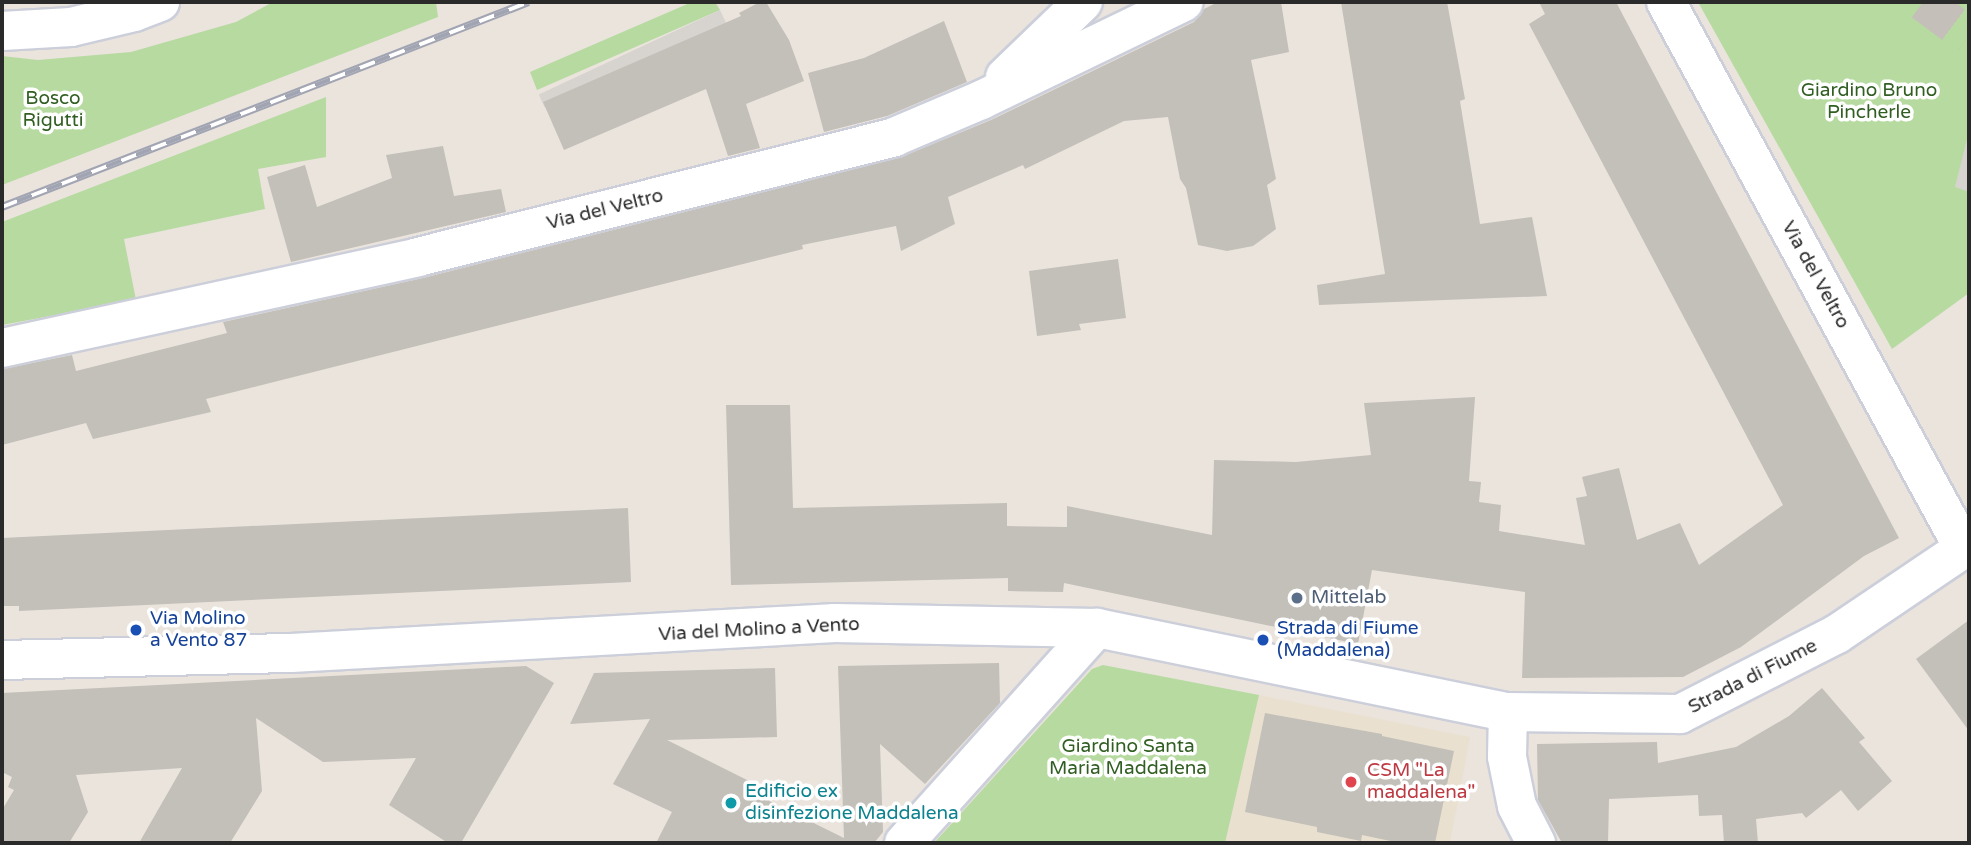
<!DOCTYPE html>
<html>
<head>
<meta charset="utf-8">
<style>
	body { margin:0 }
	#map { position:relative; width:1971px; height:845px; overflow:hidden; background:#eae4dd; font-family:"Varela Round",sans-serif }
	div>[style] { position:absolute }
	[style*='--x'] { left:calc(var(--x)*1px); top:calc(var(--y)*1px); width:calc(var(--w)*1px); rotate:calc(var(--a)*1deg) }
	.education>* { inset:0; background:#eae0cf }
	.green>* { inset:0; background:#b6daa0 }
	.plaza>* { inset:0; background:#d7d3cf; transform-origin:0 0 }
	.building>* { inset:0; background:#c3bfb9 }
	.primary-tunnel>* { height:38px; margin-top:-19px; transform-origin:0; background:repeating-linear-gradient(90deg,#c4bfb9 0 38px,transparent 0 57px) }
	.roads { filter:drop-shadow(2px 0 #cccfda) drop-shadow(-2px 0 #cccfda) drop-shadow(0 2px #cccfda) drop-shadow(0 -2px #cccfda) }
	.street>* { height:38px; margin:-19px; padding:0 19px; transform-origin:19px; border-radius:19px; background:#fff }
	.secondary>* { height:38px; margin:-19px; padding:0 19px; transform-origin:19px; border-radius:19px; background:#fff }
	.rail>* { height:8px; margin-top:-4px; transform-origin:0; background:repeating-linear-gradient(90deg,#fff 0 16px,#a1a4b2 0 32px); box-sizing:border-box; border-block:2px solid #a1a4b2 }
	.dots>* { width:19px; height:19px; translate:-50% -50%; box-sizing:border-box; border:4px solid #fff; border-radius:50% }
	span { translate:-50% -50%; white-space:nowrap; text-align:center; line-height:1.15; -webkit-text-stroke:7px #fff; paint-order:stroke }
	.park-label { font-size:19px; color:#315e22 }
	.street-label { font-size:19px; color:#2a2a2a }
	.service-label { font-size:19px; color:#4e5e75 }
	.left { translate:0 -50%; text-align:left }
	.transit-label { font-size:19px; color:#164399 }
	.health-label { font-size:19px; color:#be3a42 }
	.culture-label { font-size:19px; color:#0d838f }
	.frame { position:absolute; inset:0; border:4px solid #2a2a2a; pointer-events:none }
</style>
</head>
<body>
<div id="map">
	<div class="education">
		<div style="clip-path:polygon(1259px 695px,1470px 737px,1450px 843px,1225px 843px)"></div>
	</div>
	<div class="green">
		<div style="clip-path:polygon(273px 2px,436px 2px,438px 17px,2px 185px,2px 56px,38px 60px,131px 52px,236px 22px)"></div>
		<div style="clip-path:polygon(692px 2px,715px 2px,720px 10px,537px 90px,530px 72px)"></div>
		<div style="clip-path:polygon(1698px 2px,1969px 2px,1969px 293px,1892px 349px)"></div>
		<div style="clip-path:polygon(326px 97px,326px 157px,258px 169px,265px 209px,124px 239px,136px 300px,2px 325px,2px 222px)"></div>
		<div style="clip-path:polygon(1103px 665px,1259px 695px,1225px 843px,934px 843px,1092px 669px)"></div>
	</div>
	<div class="plaza">
		<div style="left:720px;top:10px;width:14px;height:200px;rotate:65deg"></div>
		<div style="clip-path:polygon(1969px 131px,1969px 192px,1955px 187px)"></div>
	</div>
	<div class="building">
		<div style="clip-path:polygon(760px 2px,766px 2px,789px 40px,804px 81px,746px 104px,760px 148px,728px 156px,706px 89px,564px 150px,543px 102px,741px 16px,739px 13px)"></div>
		<div style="clip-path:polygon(1218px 2px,1281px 2px,1289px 52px,1251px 60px,1276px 179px,1267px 185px,1276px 229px,1253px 246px,1227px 251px,1198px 245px,1186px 188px,1180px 179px,1168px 117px,1124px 121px,1025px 169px,1023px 165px,948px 197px,955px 224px,901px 251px,896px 226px,802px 245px,803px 249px,206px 399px,211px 412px,93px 439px,86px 423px,2px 445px,2px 369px,72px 355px,76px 371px,227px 333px,223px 322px,423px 278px,899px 158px,991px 120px,1194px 22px,1204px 9px)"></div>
		<div style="clip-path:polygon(1341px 2px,1447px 2px,1465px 99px,1460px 101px,1480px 224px,1532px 217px,1547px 296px,1319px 305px,1317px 285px,1385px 274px)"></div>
		<div style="clip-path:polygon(1539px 2px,1616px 2px,1899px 538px,1864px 556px,1741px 647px,1683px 677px,1522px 678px,1525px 592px,1372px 570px,1358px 644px,1064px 583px,1063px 592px,1008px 591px,1008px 578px,731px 585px,726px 405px,790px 405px,793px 508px,1007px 503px,1007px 526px,1067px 527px,1067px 506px,1212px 535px,1214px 460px,1296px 462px,1371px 455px,1364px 403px,1475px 397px,1469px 481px,1481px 482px,1479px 502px,1501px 505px,1499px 531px,1585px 545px,1576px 498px,1587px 496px,1582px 477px,1619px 468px,1637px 540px,1680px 523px,1699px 565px,1783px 505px,1529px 24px,1545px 14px)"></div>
		<div style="clip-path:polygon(944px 21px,967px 82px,887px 116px,824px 132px,808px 73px,864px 58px)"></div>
		<div style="clip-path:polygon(443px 146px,454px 196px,501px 189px,506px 212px,291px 262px,267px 177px,305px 165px,317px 207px,392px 178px,386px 155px)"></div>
		<div style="clip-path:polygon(1118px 259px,1126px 318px,1079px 324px,1081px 330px,1037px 336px,1029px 271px)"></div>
		<div style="clip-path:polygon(628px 508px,631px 582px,19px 611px,19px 606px,2px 606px,2px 538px)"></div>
		<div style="clip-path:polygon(1969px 620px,1969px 731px,1916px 659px)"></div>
		<div style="clip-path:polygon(999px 663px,1000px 703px,925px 784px,880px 744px,883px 832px,874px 843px,656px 843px,672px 812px,613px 784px,650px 719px,570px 724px,594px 673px,775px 668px,777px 737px,667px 740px,767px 790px,763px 798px,844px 838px,838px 666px)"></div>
		<div style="clip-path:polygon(526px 666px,554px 683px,461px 843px,448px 843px,389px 805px,416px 758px,323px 762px,256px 718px,262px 791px,230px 843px,139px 843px,182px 768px,76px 775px,88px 812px,69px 843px,2px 843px,2px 810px,14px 790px,8px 787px,12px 777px,2px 772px,2px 693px)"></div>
		<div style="clip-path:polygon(1822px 688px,1865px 738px,1859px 742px,1892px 781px,1858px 811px,1841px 790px,1806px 818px,1802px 813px,1756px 819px,1758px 843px,1724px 843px,1722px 815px,1699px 816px,1698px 795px,1609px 799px,1608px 843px,1562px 843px,1538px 800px,1537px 744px,1657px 742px,1658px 763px,1736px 747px,1789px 716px)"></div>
		<div style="clip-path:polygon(1265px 713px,1382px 734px,1382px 736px,1454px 751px,1435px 843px,1400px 843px,1362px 835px,1361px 841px,1317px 832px,1317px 827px,1245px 812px)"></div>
	</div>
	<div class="primary-tunnel">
		<div style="--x:1923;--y:2;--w:57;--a:36.5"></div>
	</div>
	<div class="roads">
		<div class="street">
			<div style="--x:1666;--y:2;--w:623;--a:61.42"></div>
			<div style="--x:2;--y:31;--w:69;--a:-3.3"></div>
			<div style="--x:71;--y:27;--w:65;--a:-13.4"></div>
			<div style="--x:134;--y:12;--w:28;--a:-21"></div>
			<div style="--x:1005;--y:77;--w:108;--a:-43.9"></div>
			<div style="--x:2;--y:348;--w:426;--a:-12.3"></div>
			<div style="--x:418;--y:257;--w:491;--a:-14.1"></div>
			<div style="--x:894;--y:137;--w:95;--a:-23"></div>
			<div style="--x:981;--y:100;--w:225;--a:-25.8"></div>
			<div style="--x:904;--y:843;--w:289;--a:-48.1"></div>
		</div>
		<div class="secondary">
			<div style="--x:2;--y:660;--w:289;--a:-1.4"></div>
			<div style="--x:291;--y:653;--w:545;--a:-3.16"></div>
			<div style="--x:835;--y:623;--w:262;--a:1.1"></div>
			<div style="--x:1097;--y:628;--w:419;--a:11.6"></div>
			<div style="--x:1508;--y:712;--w:172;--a:0.7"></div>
			<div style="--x:1680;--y:714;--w:176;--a:-27"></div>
			<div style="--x:1837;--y:634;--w:159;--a:-34"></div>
			<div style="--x:1508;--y:712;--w:45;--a:91.3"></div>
			<div style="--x:1507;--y:757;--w:50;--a:78.5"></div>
			<div style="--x:1517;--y:806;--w:42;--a:62.8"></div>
		</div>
	</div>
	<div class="rail">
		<div style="--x:2;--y:207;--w:565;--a:-21.26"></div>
	</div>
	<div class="dots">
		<div style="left:1297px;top:598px;background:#5c6f8a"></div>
		<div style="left:136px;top:630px;background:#1a4fb4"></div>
		<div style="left:1263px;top:640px;background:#1a4fb4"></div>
		<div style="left:1351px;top:782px;background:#e0444e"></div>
		<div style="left:731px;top:803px;background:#0f9aa8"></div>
	</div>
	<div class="park-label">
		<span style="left:1869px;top:102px">Giardino Bruno<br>Pincherle</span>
		<span style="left:53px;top:110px">Bosco<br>Rigutti</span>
		<span style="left:1128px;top:758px">Giardino Santa<br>Maria Maddalena</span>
	</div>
	<div class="street-label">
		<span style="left:605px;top:210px;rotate:-14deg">Via del Veltro</span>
		<span style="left:1815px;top:275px;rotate:61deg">Via del Veltro</span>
		<span style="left:759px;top:630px;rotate:-3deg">Via del Molino a Vento</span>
		<span style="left:1753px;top:677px;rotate:-27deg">Strada di Fiume</span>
	</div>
	<div class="service-label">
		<span class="left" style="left:1311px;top:598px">Mittelab</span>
	</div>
	<div class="transit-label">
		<span class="left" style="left:150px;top:630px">Via Molino<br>a Vento 87</span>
		<span class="left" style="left:1277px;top:640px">Strada di Fiume<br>(Maddalena)</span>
	</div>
	<div class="health-label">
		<span class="left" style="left:1367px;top:782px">CSM "La<br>maddalena"</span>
	</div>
	<div class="culture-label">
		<span class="left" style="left:745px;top:803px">Edificio ex<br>disinfezione Maddalena</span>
	</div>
	<div class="frame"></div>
</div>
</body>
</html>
